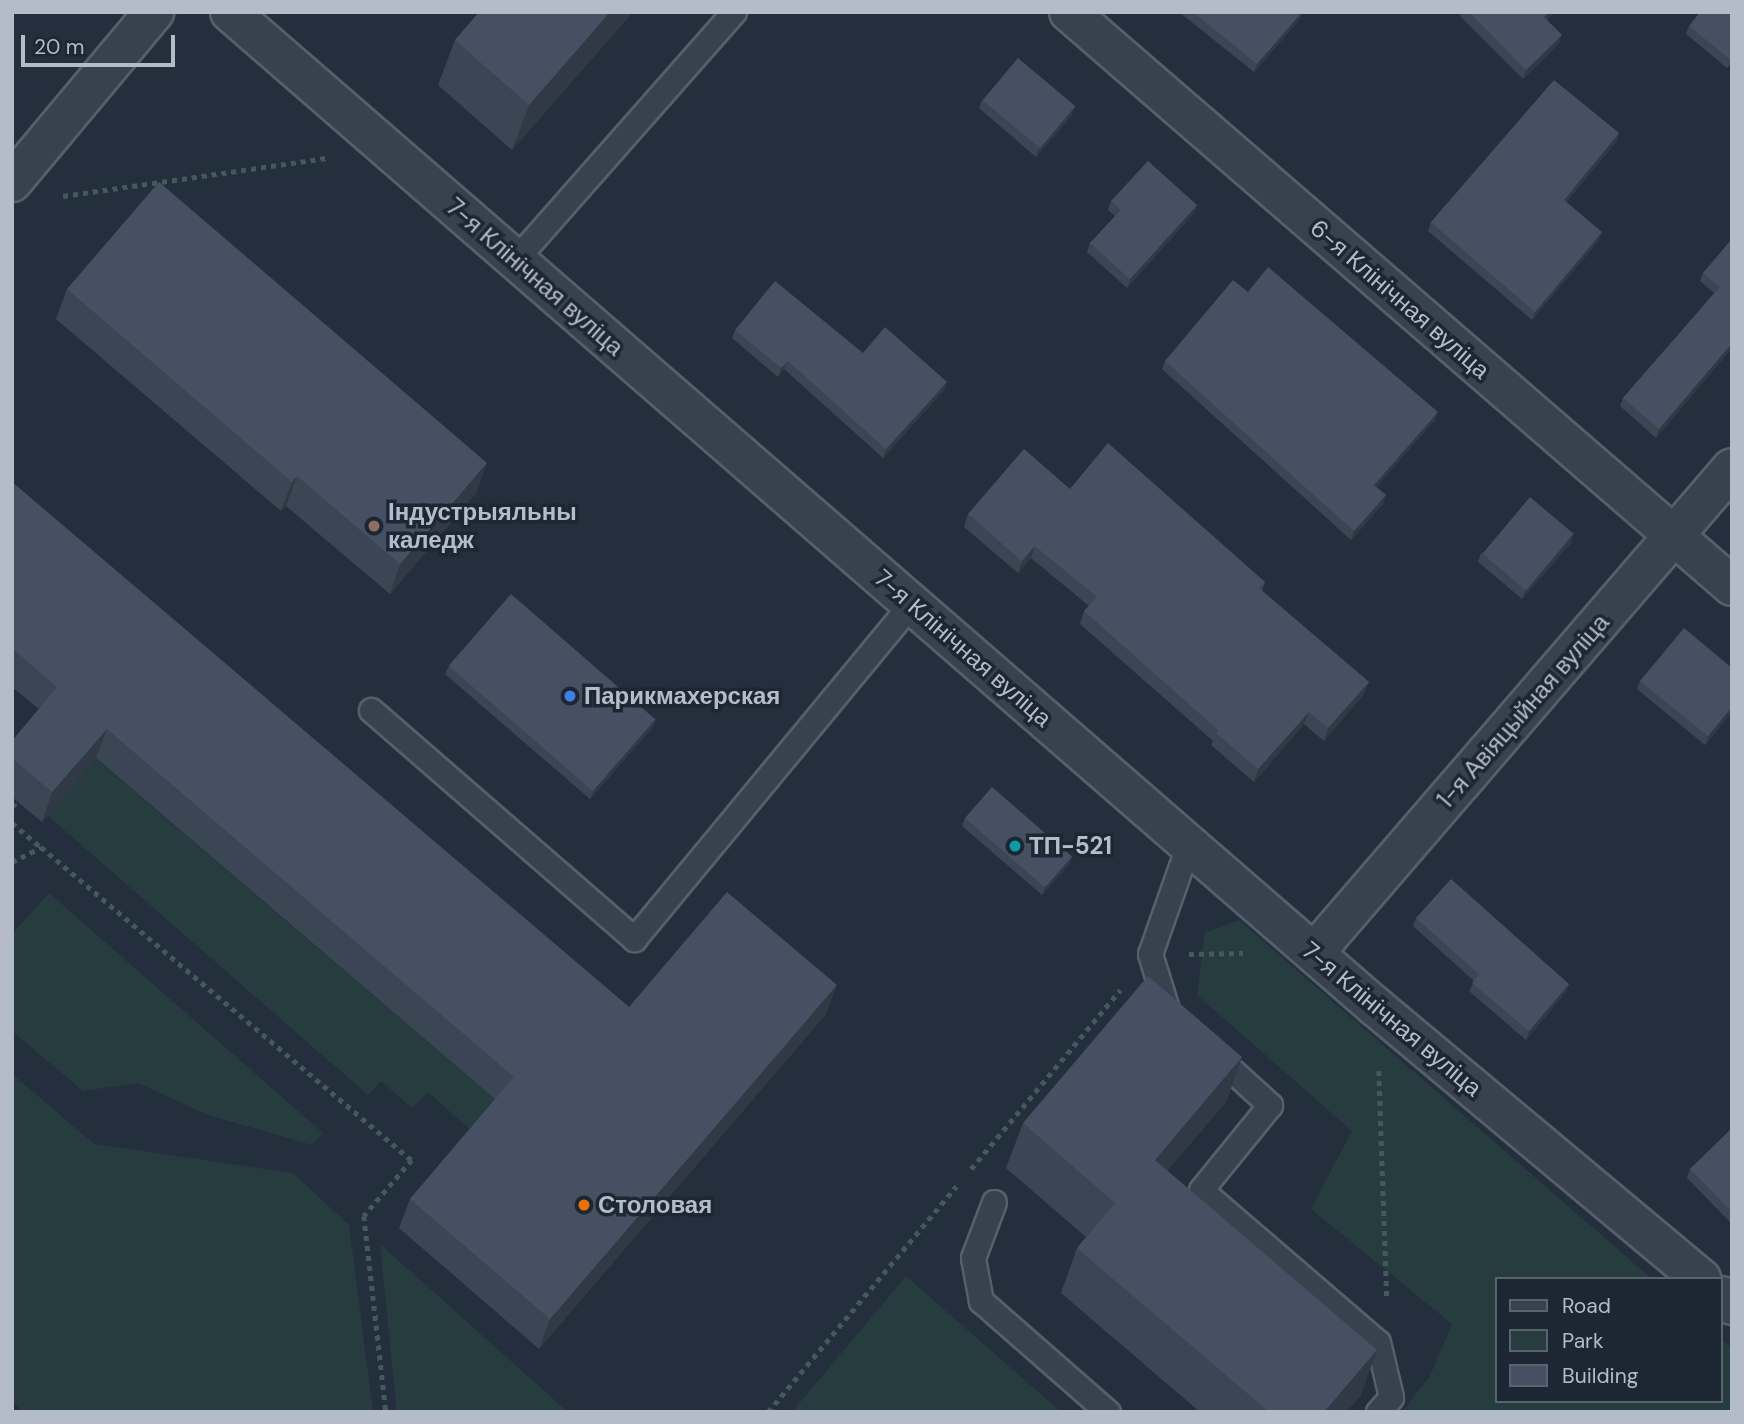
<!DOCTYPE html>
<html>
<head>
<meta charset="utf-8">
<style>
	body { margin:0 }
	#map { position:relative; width:1744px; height:1424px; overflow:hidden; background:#242f3e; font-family:"DM Sans",sans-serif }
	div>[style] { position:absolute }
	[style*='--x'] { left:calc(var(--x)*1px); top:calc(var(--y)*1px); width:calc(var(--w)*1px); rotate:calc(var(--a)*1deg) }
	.green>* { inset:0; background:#263c3f }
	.path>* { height:4.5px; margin-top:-2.25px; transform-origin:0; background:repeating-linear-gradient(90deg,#44595c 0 5px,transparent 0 10px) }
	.roads { filter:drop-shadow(2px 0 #565f6c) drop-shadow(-2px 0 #565f6c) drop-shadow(0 2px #565f6c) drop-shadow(0 -2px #565f6c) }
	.service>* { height:23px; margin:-11.5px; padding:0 11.5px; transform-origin:11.5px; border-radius:11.5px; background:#38414e }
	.minor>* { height:38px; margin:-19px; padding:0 19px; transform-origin:19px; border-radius:19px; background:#38414e }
	.wall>* { inset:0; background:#3b4654 }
	.shaded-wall>* { inset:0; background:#303945 }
	.building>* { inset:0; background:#455162; transform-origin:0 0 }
	.dots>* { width:19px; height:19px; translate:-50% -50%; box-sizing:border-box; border:4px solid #1d2633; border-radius:50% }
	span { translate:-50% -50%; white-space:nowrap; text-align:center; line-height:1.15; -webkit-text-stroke:7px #1d2633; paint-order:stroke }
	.street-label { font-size:24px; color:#b4bcc9 }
	.poi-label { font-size:24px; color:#b4bcc9; font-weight:700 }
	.left { translate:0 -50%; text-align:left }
	.frame { position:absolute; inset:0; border:14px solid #b4bcc9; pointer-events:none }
	.legend { position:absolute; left:1495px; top:1277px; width:228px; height:126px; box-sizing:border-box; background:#1d2633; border:2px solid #59626f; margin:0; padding:9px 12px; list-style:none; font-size:21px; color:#b4bcc9 }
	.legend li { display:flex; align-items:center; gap:14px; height:35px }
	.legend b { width:35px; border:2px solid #59626f }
	.scale { position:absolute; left:21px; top:35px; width:154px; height:32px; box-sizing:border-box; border:4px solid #b4bcc9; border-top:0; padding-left:9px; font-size:21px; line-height:24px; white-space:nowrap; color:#b4bcc9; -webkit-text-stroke:5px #1d2633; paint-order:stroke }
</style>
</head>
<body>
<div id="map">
	<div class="green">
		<div style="clip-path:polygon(88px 752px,483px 1089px,520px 1087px,477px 1136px,428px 1092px,412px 1108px,381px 1081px,368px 1095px,47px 815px,80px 777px)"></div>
		<div style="clip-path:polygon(49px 893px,323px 1133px,312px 1145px,208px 1115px,138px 1083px,83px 1091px,12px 1031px,12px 934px)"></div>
		<div style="clip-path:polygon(1239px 920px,1652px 1279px,1497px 1279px,1497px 1401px,1721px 1401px,1721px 1339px,1732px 1348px,1732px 1412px,1402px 1412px,1430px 1376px,1452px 1324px,1311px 1209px,1352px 1131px,1197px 995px,1205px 933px)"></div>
		<div style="clip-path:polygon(12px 1074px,94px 1144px,293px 1173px,349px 1225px,373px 1412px,24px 1412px,12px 1401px)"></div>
		<div style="clip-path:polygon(380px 1244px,568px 1412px,397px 1412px)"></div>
		<div style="clip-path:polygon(906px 1276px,1061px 1412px,792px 1412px)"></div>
	</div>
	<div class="path">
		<div style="--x:63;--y:196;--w:268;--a:-8.2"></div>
		<div style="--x:12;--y:807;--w:8;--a:-50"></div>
		<div style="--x:12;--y:823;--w:38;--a:40"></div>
		<div style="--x:12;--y:862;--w:33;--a:-27"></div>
		<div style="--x:41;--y:847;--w:485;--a:40.2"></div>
		<div style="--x:412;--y:1160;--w:74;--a:130.6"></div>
		<div style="--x:364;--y:1216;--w:197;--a:83.6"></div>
		<div style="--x:1189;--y:954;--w:54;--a:-1.1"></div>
		<div style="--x:1379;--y:1071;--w:229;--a:88"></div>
		<div style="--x:971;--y:1169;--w:233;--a:-50.2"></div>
		<div style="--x:768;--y:1412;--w:294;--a:-50.2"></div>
	</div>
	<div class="roads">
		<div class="service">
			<div style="--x:515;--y:260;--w:331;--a:-48.6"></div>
			<div style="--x:371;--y:710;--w:349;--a:41"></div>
			<div style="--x:634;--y:939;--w:436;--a:-50.4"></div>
			<div style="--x:1168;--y:1012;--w:61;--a:-107.2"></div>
			<div style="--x:1150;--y:954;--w:118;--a:-70.6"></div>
			<div style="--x:1214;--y:1054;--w:76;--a:42.3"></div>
			<div style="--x:1270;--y:1105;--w:109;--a:129.1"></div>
			<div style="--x:1201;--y:1190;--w:233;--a:40.7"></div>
			<div style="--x:1378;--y:1342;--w:57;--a:76.7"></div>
			<div style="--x:1391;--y:1397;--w:20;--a:131"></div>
			<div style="--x:994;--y:1202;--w:60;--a:110.6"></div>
			<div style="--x:973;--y:1258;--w:44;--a:79.5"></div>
			<div style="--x:981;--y:1301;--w:169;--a:41.2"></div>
		</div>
		<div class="minor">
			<div style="--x:230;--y:12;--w:1518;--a:40.97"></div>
			<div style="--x:1376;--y:1007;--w:424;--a:39.9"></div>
			<div style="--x:1069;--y:12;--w:877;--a:40.88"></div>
			<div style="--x:12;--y:182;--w:222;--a:-50.1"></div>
			<div style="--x:1314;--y:953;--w:640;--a:-49.24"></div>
			<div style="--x:1721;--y:1296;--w:14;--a:39"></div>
		</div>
	</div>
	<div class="wall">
		<div style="clip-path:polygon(633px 12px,512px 150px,438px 85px,455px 40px)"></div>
		<div style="clip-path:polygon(1179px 12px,1302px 12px,1300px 19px,1254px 72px)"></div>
		<div style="clip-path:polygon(1462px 12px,1554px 12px,1547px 20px,1559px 43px,1523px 79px,1460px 16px)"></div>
		<div style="clip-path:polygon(1732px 12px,1732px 62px,1727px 68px,1686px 34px,1689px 26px)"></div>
		<div style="clip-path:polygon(982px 100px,1072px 115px,1036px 157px,979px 108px)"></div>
		<div style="clip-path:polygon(1619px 133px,1616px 142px,1566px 202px,1599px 240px,1532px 320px,1428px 231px,1431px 222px)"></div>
		<div style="clip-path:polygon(1111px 201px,1197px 205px,1194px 213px,1127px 288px,1087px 252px,1090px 243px,1115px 216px,1108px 210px)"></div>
		<div style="clip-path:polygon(1732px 239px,1732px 348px,1656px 438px,1620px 406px,1623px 398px,1714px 293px,1700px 281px,1703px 273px)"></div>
		<div style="clip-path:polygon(67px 289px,477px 492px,390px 594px,286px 506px,281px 511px,56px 319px)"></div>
		<div style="clip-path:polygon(1248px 292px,1435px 420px,1376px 487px,1383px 504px,1351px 540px,1162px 369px,1165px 361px)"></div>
		<div style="clip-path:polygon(735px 330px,863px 353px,944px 390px,883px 458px,784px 369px,778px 377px,732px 338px)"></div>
		<div style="clip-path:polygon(12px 482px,629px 1007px,826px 1014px,539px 1349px,399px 1228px,410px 1199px,495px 1099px,96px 758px,42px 822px,12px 797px,12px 741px,39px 709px,12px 687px)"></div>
		<div style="clip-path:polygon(1070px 489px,1265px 582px,1262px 591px,1369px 682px,1364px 694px,1324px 741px,1304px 724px,1254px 782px,1211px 745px,1213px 741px,1080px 624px,1084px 611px,1089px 606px,1031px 558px,1018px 573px,964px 527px,968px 514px)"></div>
		<div style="clip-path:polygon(1571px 543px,1522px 599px,1478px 562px,1481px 553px)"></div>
		<div style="clip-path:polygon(449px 666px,656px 719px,653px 727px,590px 799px,445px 674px)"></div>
		<div style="clip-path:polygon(1732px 668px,1732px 712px,1705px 745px,1637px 689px,1640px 681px)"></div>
		<div style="clip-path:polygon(965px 818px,1072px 857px,1069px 865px,1042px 895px,962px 826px)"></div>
		<div style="clip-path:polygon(1416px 918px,1569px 984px,1566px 992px,1526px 1040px,1469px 991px,1474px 981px,1413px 926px)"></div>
		<div style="clip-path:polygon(1242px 1057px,1226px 1102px,1167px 1171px,1361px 1395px,1346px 1412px,1200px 1412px,1061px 1293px,1077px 1248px,1086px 1237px,1006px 1168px,1023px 1123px)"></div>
		<div style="clip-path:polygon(1732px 1132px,1732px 1224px,1687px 1178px,1690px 1169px)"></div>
	</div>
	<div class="shaded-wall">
		<div style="clip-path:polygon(610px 12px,633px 12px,512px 150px,529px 105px)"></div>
		<div style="clip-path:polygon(1302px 12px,1300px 19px,1254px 72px,1257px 64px)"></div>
		<div style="clip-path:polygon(1549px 12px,1554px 12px,1541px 25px,1544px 17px)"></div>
		<div style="clip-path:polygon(1562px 35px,1559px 43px,1523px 79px,1526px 70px)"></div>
		<div style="clip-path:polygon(1075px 106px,1072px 115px,1036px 157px,1039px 148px)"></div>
		<div style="clip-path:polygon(1619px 133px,1616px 142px,1560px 208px,1564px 200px)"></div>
		<div style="clip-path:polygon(1197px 205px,1194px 213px,1127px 288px,1130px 279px)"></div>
		<div style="clip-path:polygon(1602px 232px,1599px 240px,1532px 320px,1535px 312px)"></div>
		<div style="clip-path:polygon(1732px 343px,1732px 348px,1656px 438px,1659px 429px)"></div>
		<div style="clip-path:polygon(788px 361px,784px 369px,778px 377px,781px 368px)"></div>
		<div style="clip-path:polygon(947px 382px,944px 390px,883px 458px,886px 449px)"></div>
		<div style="clip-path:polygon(1438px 412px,1435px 420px,1371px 493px,1374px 485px)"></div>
		<div style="clip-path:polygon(487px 463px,477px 492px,390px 594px,400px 564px)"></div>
		<div style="clip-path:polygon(297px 476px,286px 506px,281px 511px,292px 482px)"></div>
		<div style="clip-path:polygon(1386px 495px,1383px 504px,1351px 540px,1354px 531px)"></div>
		<div style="clip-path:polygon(1574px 534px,1571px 543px,1522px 599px,1525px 591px)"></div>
		<div style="clip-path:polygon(1035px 546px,1031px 558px,1018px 573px,1022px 561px)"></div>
		<div style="clip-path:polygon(1369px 682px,1364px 694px,1324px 741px,1328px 728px)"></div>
		<div style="clip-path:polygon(1732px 707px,1732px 712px,1705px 745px,1708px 736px)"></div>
		<div style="clip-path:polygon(1309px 712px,1304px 724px,1254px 782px,1258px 769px)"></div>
		<div style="clip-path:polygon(656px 719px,653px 727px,590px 799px,593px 791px)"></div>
		<div style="clip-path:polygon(107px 729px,96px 758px,42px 822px,52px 792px)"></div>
		<div style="clip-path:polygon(1072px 857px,1069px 865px,1042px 895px,1045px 887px)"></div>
		<div style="clip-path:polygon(1569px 984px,1566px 992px,1526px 1040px,1529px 1031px)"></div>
		<div style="clip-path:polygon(837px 985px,826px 1014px,539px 1349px,550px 1319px)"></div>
		<div style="clip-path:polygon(1242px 1057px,1226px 1102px,1138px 1205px,1155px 1160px)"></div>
		<div style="clip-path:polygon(1377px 1350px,1361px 1395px,1346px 1412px,1324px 1412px)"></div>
	</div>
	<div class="building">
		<div style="clip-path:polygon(479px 12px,610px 12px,529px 105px,455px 40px)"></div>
		<div style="clip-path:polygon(1193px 12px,1302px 12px,1257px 64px)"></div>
		<div style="clip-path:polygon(1469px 12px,1549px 12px,1544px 17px,1562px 35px,1526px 70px)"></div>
		<div style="clip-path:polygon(1700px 12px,1732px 12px,1732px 58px,1730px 59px,1689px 26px)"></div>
		<div style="left:1018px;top:58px;width:75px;height:55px;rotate:40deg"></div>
		<div style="clip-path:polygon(1554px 80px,1619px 133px,1564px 200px,1602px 232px,1535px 312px,1431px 222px)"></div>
		<div style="clip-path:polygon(1148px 161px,1197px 205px,1130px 279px,1090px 243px,1121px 210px,1111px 201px)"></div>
		<div style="clip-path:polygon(159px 182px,487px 463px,400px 564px,297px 476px,292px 482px,67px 289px)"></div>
		<div style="clip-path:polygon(1732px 239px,1732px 343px,1659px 429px,1623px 398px,1720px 287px,1703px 273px)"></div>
		<div style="clip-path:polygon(1268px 267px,1438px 412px,1374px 485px,1386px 495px,1354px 531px,1165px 361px,1233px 280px,1248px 292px)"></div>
		<div style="clip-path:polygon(775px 281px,863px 353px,885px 327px,947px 382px,886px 449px,788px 361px,781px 368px,735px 330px)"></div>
		<div style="clip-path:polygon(1108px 443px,1265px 582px,1259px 588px,1369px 682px,1328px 728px,1309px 712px,1258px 769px,1216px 733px,1218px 730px,1084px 611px,1097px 597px,1035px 546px,1022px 561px,968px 514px,1024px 449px,1070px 489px)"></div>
		<div style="clip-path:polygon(12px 482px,629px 1007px,727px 892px,837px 985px,550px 1319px,410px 1199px,514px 1077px,107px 729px,52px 792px,12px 758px,12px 741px,57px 687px,12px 648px)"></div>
		<div style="left:1530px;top:497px;width:57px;height:74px;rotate:40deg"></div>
		<div style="left:511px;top:594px;width:191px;height:95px;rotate:41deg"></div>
		<div style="clip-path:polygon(1684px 628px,1732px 668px,1732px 707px,1708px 736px,1640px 681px)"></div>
		<div style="left:992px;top:787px;width:106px;height:41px;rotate:41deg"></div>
		<div style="clip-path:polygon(1451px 879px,1569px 984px,1529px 1031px,1472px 983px,1479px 974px,1416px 918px)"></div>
		<div style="clip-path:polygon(1148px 976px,1242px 1057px,1155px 1160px,1377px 1350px,1324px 1412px,1269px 1412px,1077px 1248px,1115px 1203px,1023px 1123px)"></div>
		<div style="clip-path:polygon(1730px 1130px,1732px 1132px,1732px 1212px,1690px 1169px)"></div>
	</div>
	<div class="dots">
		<div style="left:374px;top:526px;background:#8d6e63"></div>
		<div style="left:570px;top:696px;background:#3f7fe0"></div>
		<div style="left:1015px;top:846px;background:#0f9aa8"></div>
		<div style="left:584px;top:1205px;background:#e8710a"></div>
	</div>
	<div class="street-label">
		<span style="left:535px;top:277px;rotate:41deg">7-я Клінічная вуліца</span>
		<span style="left:1400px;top:299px;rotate:41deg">6-я Клінічная вуліца</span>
		<span style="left:963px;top:648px;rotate:41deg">7-я Клінічная вуліца</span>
		<span style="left:1523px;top:711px;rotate:-49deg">1-я Авіяцыйная вуліца</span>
		<span style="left:1392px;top:1019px;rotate:40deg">7-я Клінічная вуліца</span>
	</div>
	<div class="poi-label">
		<span class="left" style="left:388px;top:526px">Індустрыяльны<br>каледж</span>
		<span class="left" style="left:584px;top:696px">Парикмахерская</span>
		<span class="left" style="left:1029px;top:846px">ТП-521</span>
		<span class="left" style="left:598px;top:1205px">Столовая</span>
	</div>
	<div class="frame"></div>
	<ul class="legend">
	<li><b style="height:9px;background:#38414e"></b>Road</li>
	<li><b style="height:19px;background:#263c3f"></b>Park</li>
	<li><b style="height:19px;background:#455162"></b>Building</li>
	</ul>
	<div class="scale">20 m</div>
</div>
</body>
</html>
